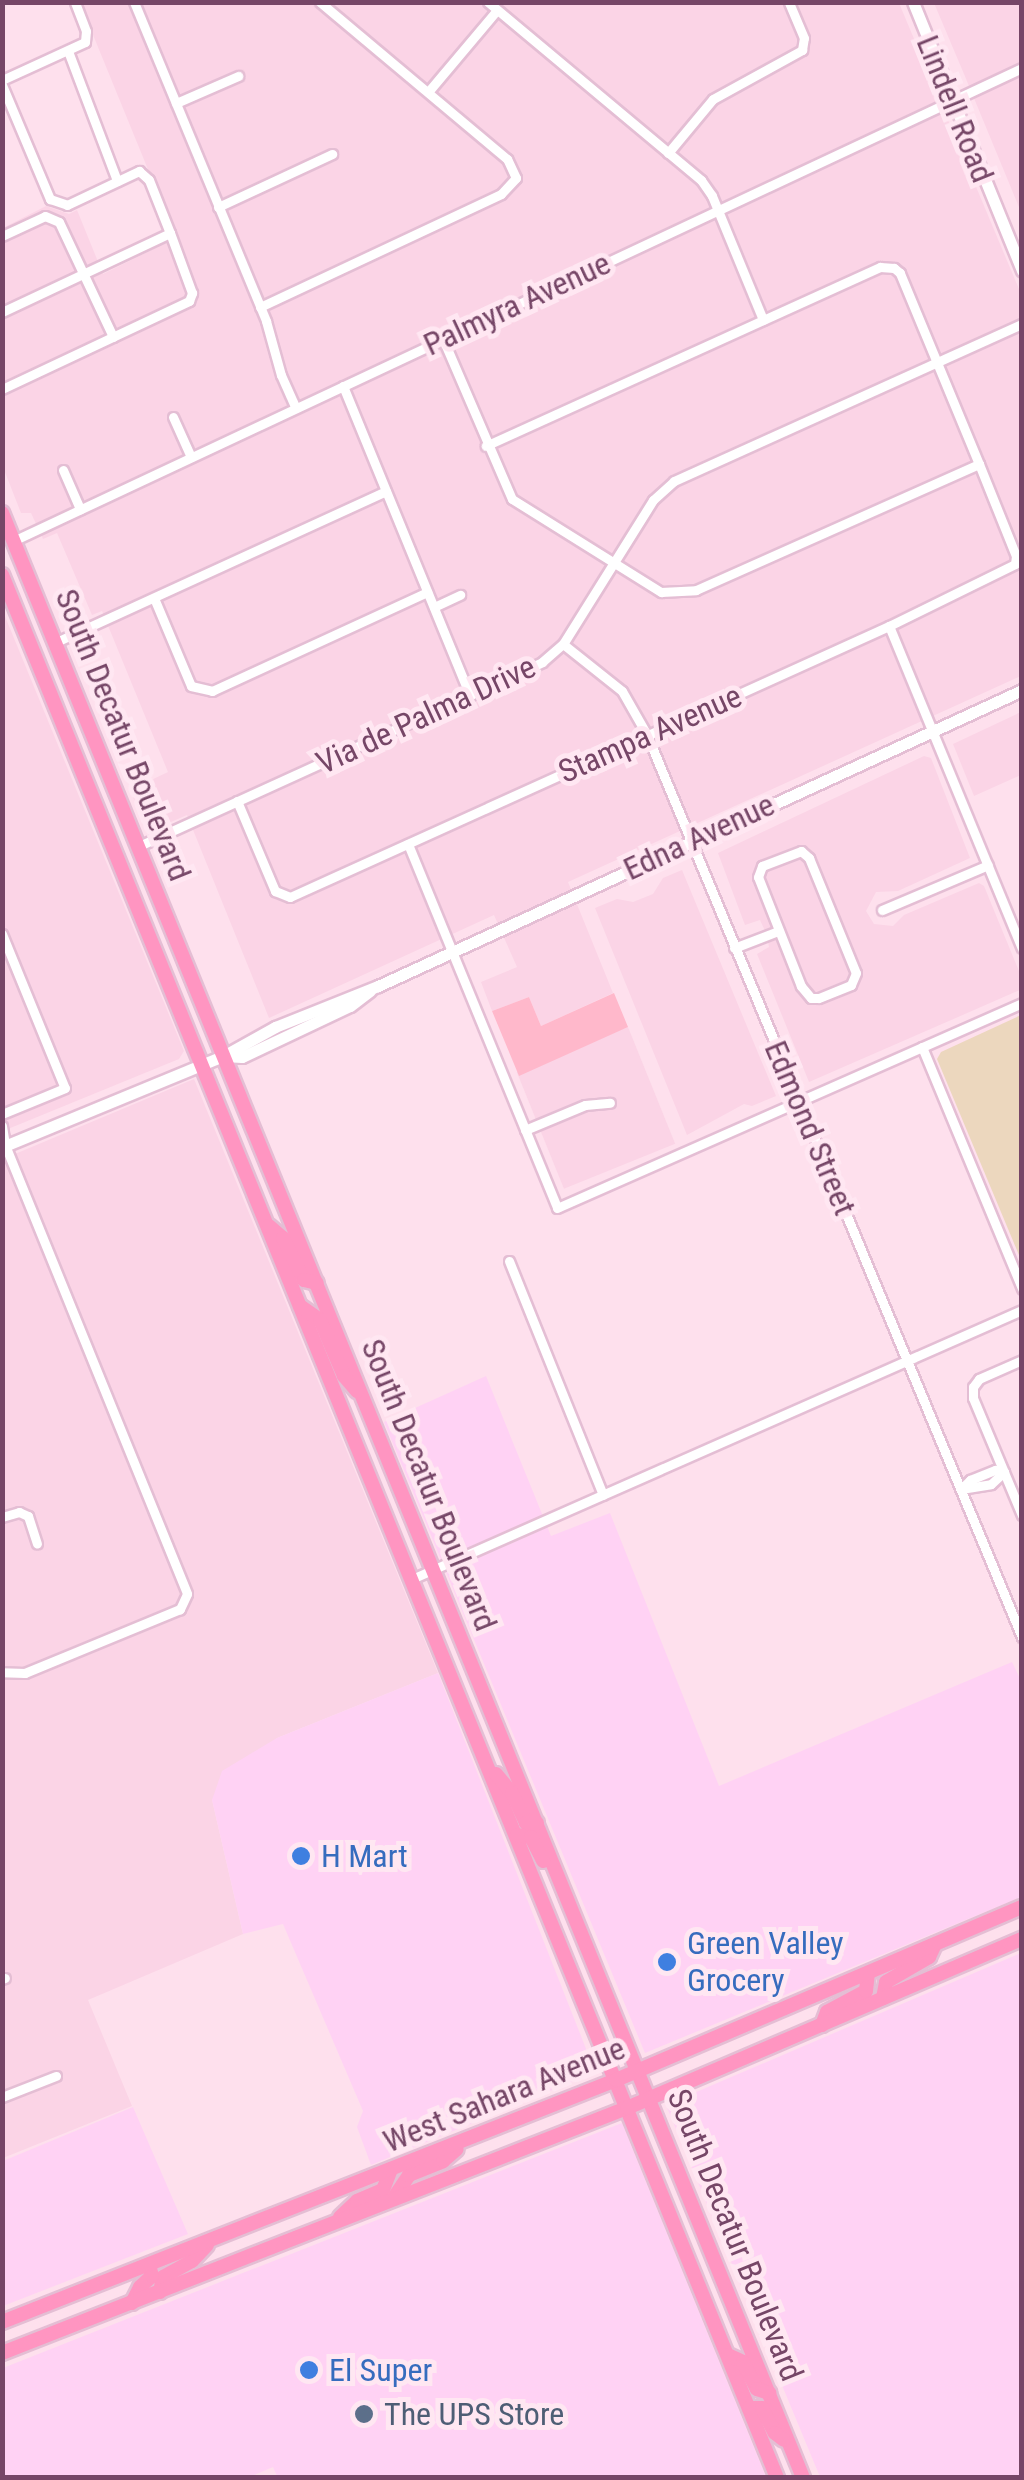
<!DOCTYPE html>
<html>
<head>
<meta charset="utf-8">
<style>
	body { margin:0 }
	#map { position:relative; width:1024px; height:2480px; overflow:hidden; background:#fee0ed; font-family:"Roboto Condensed",sans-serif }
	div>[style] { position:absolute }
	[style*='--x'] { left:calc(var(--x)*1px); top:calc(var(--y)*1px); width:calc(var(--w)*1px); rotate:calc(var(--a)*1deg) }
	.residential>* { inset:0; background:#fbd4e6; transform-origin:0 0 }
	.commercial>* { inset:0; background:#ffd2f4 }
	.green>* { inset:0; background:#ecd7be }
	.sand>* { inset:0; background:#ffb8cb }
	.roads { filter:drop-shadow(2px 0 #e4bed4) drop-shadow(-2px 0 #e4bed4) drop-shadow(0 2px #e4bed4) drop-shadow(0 -2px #e4bed4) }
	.minor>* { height:9px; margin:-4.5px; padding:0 4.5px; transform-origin:4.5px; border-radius:4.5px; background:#fff }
	.tertiary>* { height:11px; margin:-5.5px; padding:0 5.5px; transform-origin:5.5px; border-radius:5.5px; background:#fff }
	.primary>* { height:14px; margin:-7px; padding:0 7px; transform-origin:7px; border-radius:7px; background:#ff95c1 }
	.dots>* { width:28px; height:28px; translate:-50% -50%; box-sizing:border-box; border:5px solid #ffe7f2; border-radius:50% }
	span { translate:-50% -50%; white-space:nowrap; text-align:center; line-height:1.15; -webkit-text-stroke:10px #ffe7f2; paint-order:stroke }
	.street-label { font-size:32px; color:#764667 }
	.shop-label { font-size:32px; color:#366cbe }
	.left { translate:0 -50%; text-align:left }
	.service-label { font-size:32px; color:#4e5e75 }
	.frame { position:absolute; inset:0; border:5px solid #764667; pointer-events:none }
</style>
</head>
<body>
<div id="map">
	<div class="residential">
		<div style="clip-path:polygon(80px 3px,899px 3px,1021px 294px,1021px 676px,568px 882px,613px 993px,541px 1026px,529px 997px,492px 1011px,481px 982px,517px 967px,494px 915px,269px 1018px,187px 815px,148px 832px,130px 790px,168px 772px,102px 611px,92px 615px,57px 533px,43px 539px,31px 513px,21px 513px,3px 467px,3px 228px,46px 206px,69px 214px,77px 210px,103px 274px,176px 238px)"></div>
		<div style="clip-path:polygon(934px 3px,1021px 3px,1021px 212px,964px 74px)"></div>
		<div style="clip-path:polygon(2px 609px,184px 1051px,179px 1059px,3px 1131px)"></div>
		<div style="clip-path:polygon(1021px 712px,1021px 775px,974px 796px,953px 744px)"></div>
		<div style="clip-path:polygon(924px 756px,931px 758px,970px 858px,898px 891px,876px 892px,866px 911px,874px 924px,893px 926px,904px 915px,979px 883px,984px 886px,1021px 976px,1020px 990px,809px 1082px,757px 954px,769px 947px,766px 933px,760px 920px,745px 925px,718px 853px)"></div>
		<div style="clip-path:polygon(682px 870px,776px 1096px,752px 1106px,744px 1104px,687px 1135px,595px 908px,617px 899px,633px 902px,653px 894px,663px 878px)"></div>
		<div style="left:628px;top:1027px;width:126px;height:120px;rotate:68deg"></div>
		<div style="clip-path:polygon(194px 1079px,438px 1673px,277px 1738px,212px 1800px,243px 1934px,88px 2000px,132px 2106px,3px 2158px,3px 1159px)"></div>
	</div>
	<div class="commercial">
		<div style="clip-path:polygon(486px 1376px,551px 1536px,610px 1513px,719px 1786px,1012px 1662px,1022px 1683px,1021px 1897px,645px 2053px,384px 1422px)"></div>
		<div style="clip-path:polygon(438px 1673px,592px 2064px,586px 2076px,371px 2165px,357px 2127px,363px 2111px,283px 1924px,243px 1934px,212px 1800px,222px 1771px,277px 1738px)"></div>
		<div style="clip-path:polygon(1021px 1953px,1021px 2477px,820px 2477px,666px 2105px)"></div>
		<div style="clip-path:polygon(133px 2107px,188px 2234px,3px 2306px,3px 2161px)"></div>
		<div style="clip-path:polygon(622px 2123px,766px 2477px,278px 2478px,273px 2467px,247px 2478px,3px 2477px,3px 2368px)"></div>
	</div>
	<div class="green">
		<div style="clip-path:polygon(1021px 1015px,1021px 1260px,937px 1059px,941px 1052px)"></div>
	</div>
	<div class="sand">
		<div style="clip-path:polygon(614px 993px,628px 1027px,519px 1076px,492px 1011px,529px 997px,541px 1026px)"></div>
	</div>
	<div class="roads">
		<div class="minor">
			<div style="--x:134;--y:2;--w:345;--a:67.5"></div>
			<div style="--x:266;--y:321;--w:56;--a:74.5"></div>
			<div style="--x:281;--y:375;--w:36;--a:66"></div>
			<div style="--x:488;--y:2;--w:278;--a:39.9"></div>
			<div style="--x:701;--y:180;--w:19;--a:55"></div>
			<div style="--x:712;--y:196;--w:134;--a:67.6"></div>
			<div style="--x:68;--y:51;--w:139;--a:69.3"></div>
			<div style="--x:2;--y:80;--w:91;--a:-24.6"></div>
			<div style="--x:85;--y:42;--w:11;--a:-85"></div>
			<div style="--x:86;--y:31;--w:31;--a:-111"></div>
			<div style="--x:2;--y:85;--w:124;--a:67.2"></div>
			<div style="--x:50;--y:199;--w:18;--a:19"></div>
			<div style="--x:67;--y:205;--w:80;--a:-25.3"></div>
			<div style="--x:139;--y:171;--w:13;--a:42"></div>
			<div style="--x:149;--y:180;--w:57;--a:68.4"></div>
			<div style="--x:170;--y:233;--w:186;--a:154.8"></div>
			<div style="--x:428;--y:92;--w:107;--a:-49.9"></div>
			<div style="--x:176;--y:103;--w:68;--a:-23.5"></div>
			<div style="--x:668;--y:153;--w:70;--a:-50.2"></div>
			<div style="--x:713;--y:99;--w:102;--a:-28.8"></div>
			<div style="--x:802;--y:50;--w:12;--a:-81"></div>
			<div style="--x:804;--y:38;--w:39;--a:-113"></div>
			<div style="--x:218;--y:207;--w:126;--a:-24.9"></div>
			<div style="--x:2;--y:236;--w:47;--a:-24.9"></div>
			<div style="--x:45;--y:216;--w:15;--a:23"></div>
			<div style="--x:59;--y:222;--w:127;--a:64.8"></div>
			<div style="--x:260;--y:307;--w:266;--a:-25.1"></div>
			<div style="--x:501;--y:194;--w:22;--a:-47"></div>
			<div style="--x:516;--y:178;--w:21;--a:-115"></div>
			<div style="--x:507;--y:159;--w:244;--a:-140"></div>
			<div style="--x:443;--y:339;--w:174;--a:66.7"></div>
			<div style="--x:512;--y:499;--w:176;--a:32"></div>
			<div style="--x:661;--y:592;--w:35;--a:-3"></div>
			<div style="--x:696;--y:590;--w:310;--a:-24"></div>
			<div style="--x:343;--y:386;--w:335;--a:67.7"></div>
			<div style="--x:2;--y:389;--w:207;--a:-25.2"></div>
			<div style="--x:189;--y:301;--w:9;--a:-69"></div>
			<div style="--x:192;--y:293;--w:64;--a:-110.1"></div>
			<div style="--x:173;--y:417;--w:44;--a:65.8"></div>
			<div style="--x:63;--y:470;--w:43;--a:66.4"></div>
			<div style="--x:13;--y:541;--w:1114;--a:-25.12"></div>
			<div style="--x:154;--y:598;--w:95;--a:67.2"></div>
			<div style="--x:191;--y:686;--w:22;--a:13"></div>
			<div style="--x:212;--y:691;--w:237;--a:-24.7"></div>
			<div style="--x:434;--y:607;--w:29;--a:-25"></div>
			<div style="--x:889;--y:626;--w:348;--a:67.6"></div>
			<div style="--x:54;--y:643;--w:365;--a:-24.6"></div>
			<div style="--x:563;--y:644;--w:75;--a:38.5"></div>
			<div style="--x:622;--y:691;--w:51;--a:60.4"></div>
			<div style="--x:647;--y:735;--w:977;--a:67.43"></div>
			<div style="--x:237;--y:801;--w:98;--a:67.1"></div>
			<div style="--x:275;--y:891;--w:16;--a:22"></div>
			<div style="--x:290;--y:897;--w:657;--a:-24.34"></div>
			<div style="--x:889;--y:626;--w:140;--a:-26.2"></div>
			<div style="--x:1015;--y:564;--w:8;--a:-83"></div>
			<div style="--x:1016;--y:556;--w:99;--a:-111.9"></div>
			<div style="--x:979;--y:464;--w:207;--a:-112.5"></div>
			<div style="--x:900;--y:273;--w:8;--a:-140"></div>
			<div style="--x:894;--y:268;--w:14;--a:-176"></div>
			<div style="--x:880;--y:267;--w:433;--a:155.6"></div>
			<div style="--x:408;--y:844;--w:393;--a:67.7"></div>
			<div style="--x:557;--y:1208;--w:508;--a:-23.79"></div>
			<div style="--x:139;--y:846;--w:443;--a:-24.5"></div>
			<div style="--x:542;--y:662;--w:28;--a:-41"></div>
			<div style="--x:563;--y:644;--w:170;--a:-58"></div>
			<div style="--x:653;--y:500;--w:28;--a:-42"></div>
			<div style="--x:674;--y:481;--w:382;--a:-24.3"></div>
			<div style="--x:801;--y:851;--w:11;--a:41"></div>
			<div style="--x:809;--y:858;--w:124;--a:67.8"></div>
			<div style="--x:856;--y:973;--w:13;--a:113"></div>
			<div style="--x:851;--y:985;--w:35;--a:158"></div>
			<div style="--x:818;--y:998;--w:7;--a:180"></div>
			<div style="--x:811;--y:998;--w:16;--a:-130"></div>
			<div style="--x:801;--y:986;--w:117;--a:-111.5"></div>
			<div style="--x:758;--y:877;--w:12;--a:-70"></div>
			<div style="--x:762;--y:866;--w:42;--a:-21"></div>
			<div style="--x:882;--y:910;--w:115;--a:-23"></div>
			<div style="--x:2;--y:934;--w:166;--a:67.8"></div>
			<div style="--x:65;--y:1088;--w:68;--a:157.6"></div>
			<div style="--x:734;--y:948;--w:47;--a:-21.1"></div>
			<div style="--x:922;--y:1047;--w:262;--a:67.5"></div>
			<div style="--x:2;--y:1126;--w:19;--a:81"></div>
			<div style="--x:5;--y:1145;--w:484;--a:67.9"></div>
			<div style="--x:187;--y:1594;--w:17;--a:115"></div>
			<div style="--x:180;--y:1609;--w:168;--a:157.6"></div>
			<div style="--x:25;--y:1673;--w:23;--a:-178"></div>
			<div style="--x:525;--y:1130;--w:65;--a:-22.6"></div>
			<div style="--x:585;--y:1105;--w:25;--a:-5"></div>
			<div style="--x:509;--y:1261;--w:252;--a:68.1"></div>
			<div style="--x:1022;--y:1360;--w:47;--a:156.2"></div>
			<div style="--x:979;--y:1379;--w:10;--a:127"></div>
			<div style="--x:973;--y:1387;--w:11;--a:90"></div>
			<div style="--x:973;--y:1398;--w:127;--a:67.3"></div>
			<div style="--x:961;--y:1489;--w:30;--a:-9"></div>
			<div style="--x:991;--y:1484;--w:18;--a:-43"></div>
			<div style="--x:961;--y:1489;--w:13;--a:-45"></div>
			<div style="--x:970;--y:1480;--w:27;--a:-22"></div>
			<div style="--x:995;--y:1470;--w:9;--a:13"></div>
			<div style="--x:2;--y:1517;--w:18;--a:-16"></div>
			<div style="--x:19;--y:1512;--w:10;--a:24"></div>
			<div style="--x:28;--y:1516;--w:29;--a:72"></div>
			<div style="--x:414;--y:1578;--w:664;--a:-23.79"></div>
			<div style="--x:2;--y:1979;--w:3;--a:-18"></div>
			<div style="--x:2;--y:2097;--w:58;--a:-21.3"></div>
		</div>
		<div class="tertiary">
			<div style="--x:913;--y:2;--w:290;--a:67.9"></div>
			<div style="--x:223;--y:1056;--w:19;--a:3"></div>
			<div style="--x:242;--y:1057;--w:119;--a:-25.3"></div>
			<div style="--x:350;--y:1006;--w:25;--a:-37"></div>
			<div style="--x:2;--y:1147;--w:239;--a:-22.4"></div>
			<div style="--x:223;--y:1056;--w:60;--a:-29.1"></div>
			<div style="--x:275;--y:1027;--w:111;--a:-21.7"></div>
			<div style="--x:378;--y:986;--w:709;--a:-24.68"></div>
		</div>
		<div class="primary">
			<div style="--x:2;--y:513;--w:2122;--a:67.82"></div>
			<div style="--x:2;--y:575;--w:2055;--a:67.84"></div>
			<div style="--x:269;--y:1226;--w:18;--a:41"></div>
			<div style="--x:283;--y:1238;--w:47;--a:63.4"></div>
			<div style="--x:304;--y:1280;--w:13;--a:13"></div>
			<div style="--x:300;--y:1306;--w:24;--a:35"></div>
			<div style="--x:320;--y:1320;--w:61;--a:66.8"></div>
			<div style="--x:344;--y:1376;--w:20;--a:49"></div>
			<div style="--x:496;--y:1774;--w:25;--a:50"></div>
			<div style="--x:512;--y:1793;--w:33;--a:65"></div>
			<div style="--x:526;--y:1823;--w:11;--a:0"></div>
			<div style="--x:517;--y:1835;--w:14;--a:8"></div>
			<div style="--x:531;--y:1837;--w:27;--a:63"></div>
			<div style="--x:883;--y:1998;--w:16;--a:-79"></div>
			<div style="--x:886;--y:1982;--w:50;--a:-30.2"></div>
			<div style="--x:929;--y:1957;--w:14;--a:-65"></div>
			<div style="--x:822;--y:2025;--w:14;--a:-69"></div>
			<div style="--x:827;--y:2012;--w:44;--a:-28.3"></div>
			<div style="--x:866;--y:1991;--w:18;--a:-84"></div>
			<div style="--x:393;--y:2199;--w:29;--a:-56"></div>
			<div style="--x:409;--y:2175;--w:37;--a:-22"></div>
			<div style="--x:443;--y:2161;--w:18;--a:-41"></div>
			<div style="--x:340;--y:2217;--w:23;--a:-43"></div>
			<div style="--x:357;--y:2201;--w:28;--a:-23"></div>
			<div style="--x:383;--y:2190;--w:22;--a:-69"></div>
			<div style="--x:160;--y:2292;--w:15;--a:-79"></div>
			<div style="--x:163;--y:2277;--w:33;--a:-29"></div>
			<div style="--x:192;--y:2261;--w:22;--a:-47"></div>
			<div style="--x:132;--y:2303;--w:18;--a:-63"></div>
			<div style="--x:140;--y:2287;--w:16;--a:-43"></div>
			<div style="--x:152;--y:2276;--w:11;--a:-105"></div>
			<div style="--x:2;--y:2322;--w:660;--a:-21.51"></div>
			<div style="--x:616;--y:2080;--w:441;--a:-23.1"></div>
			<div style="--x:2;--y:2353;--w:671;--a:-21.41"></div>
			<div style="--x:627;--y:2108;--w:430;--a:-23.2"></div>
			<div style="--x:728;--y:2355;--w:17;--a:25"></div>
			<div style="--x:743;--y:2362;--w:30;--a:63"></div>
			<div style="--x:757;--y:2389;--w:13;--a:18"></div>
			<div style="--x:749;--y:2408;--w:13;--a:0"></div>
			<div style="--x:762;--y:2408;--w:28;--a:63"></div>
			<div style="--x:775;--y:2433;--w:11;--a:38"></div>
		</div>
	</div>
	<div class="dots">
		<div style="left:301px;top:1856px;background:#3f7fe0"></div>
		<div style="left:667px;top:1962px;background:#3f7fe0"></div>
		<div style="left:309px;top:2370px;background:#3f7fe0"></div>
		<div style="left:364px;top:2414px;background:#5c6f8a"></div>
	</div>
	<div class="street-label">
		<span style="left:955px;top:109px;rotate:68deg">Lindell Road</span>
		<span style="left:517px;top:304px;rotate:-25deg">Palmyra Avenue</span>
		<span style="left:426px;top:715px;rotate:-25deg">Via de Palma Drive</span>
		<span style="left:650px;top:734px;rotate:-24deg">Stampa Avenue</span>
		<span style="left:123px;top:735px;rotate:68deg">South Decatur Boulevard</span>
		<span style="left:699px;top:837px;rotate:-25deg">Edna Avenue</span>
		<span style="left:810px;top:1128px;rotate:67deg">Edmond Street</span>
		<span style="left:429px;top:1485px;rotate:68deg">South Decatur Boulevard</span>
		<span style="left:504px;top:2095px;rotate:-22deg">West Sahara Avenue</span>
		<span style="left:735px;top:2235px;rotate:68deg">South Decatur Boulevard</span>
	</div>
	<div class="shop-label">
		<span class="left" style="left:321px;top:1856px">H Mart</span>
		<span class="left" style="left:687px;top:1962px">Green Valley<br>Grocery</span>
		<span class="left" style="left:329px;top:2370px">El Super</span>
	</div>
	<div class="service-label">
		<span class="left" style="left:384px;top:2414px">The UPS Store</span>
	</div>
	<div class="frame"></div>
</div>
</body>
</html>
